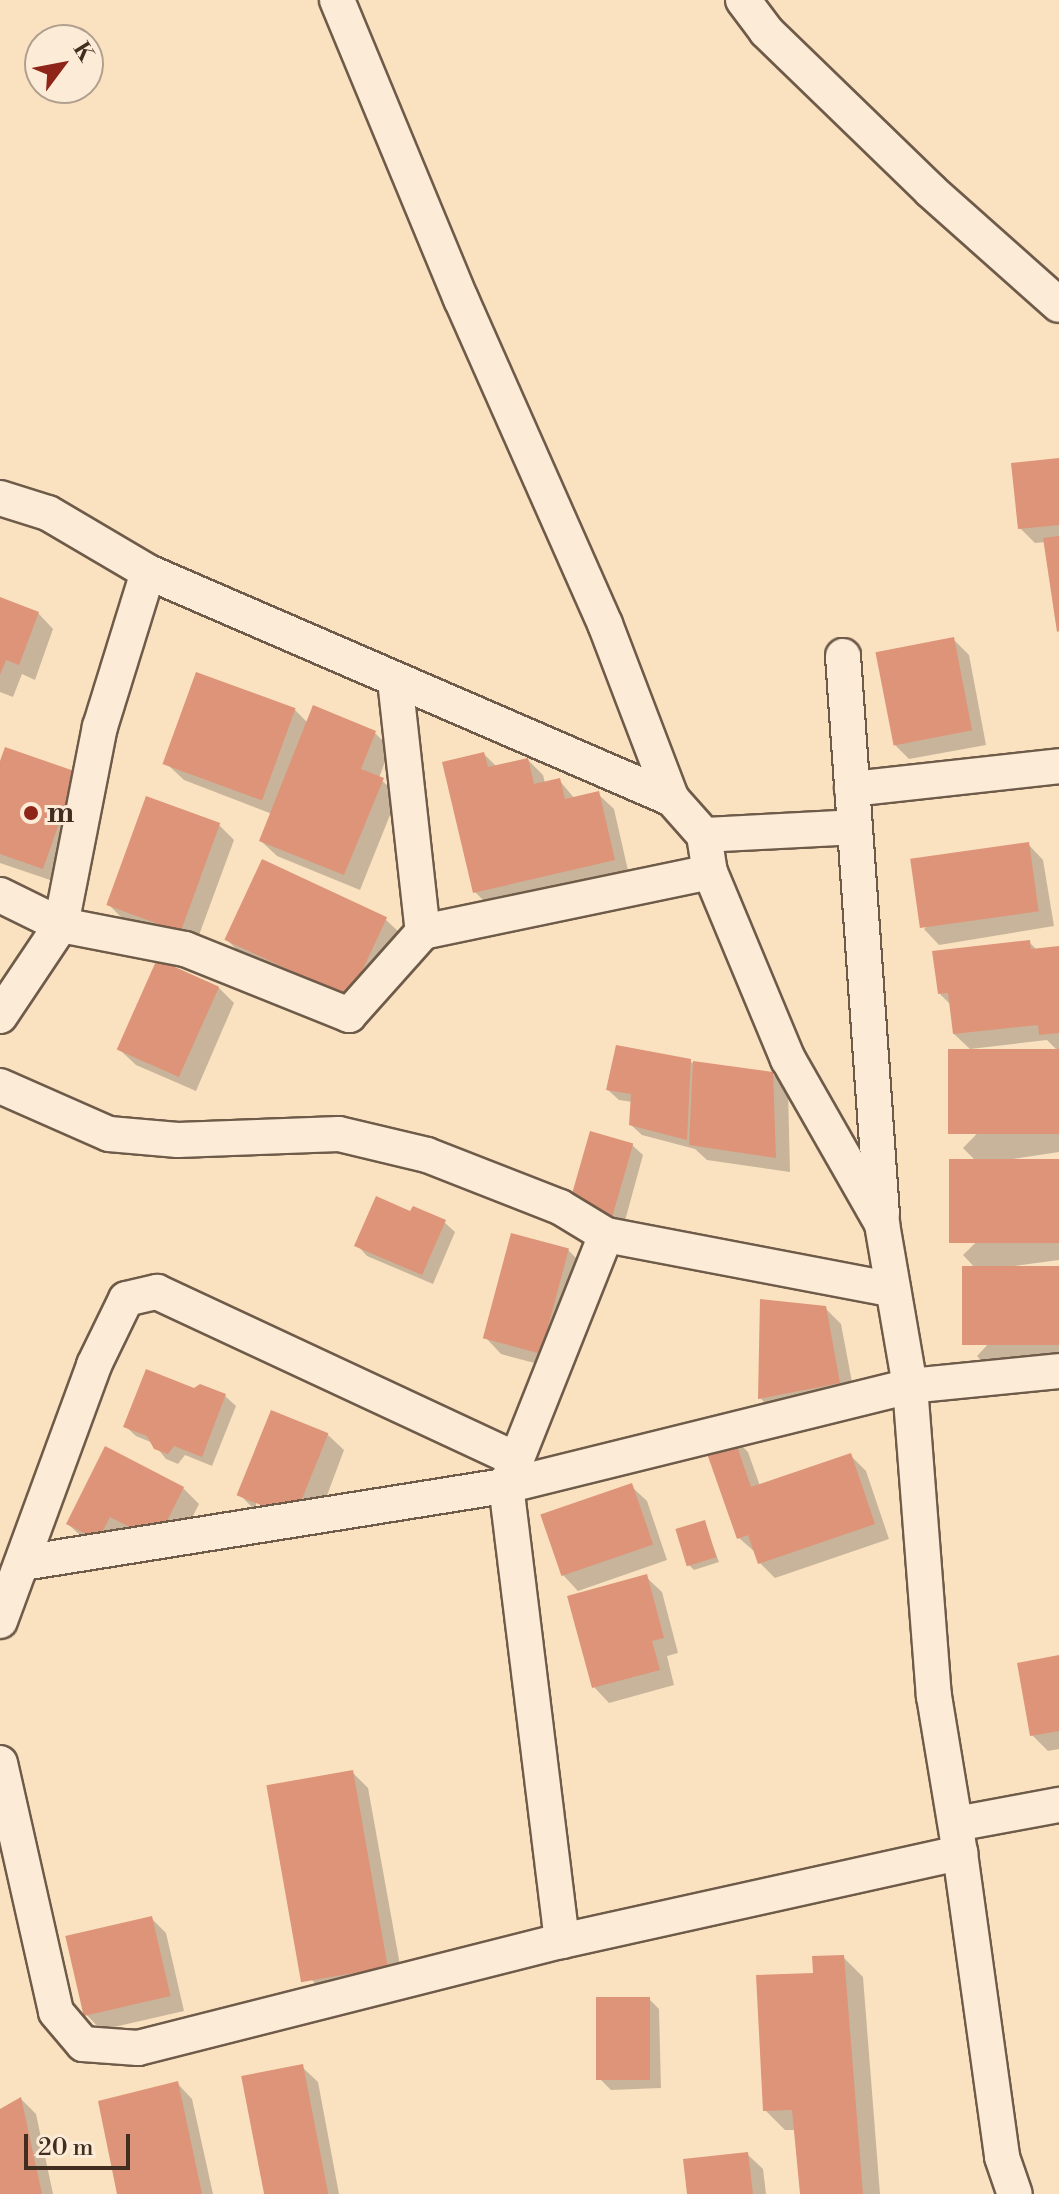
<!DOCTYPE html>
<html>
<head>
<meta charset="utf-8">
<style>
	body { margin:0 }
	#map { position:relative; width:1059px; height:2194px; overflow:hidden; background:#fae2c1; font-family:"Libre Bodoni",serif }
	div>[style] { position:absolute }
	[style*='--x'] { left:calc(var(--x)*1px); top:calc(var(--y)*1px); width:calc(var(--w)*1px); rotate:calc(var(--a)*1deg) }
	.shadow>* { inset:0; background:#0003 }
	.building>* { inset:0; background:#de9479; transform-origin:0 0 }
	.roads { filter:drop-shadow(2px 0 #6f5b49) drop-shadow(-2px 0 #6f5b49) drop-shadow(0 2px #6f5b49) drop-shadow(0 -2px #6f5b49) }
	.street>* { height:34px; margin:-17px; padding:0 17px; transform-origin:17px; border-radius:17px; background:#fcecd7 }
	.dots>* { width:22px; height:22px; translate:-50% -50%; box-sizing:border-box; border:4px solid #fcecd7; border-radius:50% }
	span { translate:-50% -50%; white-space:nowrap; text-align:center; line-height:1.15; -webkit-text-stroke:6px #fcecd7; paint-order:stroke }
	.poi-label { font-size:30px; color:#412e21; font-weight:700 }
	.left { translate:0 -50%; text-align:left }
	.north { position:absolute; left:24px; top:24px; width:80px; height:80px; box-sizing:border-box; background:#fcecd7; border:2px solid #b1a08e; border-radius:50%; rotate:58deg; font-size:22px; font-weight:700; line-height:32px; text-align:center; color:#412e21 }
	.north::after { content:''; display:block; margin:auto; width:28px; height:36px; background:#8f2418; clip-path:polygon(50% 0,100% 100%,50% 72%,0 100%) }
	.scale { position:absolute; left:24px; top:2134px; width:106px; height:36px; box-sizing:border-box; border:4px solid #412e21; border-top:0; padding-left:10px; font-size:24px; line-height:28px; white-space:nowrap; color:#412e21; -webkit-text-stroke:6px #fcecd7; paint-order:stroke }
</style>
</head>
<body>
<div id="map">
	<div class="shadow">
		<div style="clip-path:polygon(1059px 460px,1059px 630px,1046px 542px,1035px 543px,1020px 528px)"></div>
		<div style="clip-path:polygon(0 599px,38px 613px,53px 629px,35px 680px,22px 674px,13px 697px,0 692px)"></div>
		<div style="clip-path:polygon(954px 640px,969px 655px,986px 745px,909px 759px,894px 744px)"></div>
		<div style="clip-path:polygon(295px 710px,308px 723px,375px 733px,390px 748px,379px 778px,398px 795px,360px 890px,277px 856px,261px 841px,272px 814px,184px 780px,168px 765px)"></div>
		<div style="clip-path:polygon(484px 754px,497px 767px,528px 760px,543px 775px,545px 783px,559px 780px,575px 799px,598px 794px,614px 809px,629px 875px,490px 907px,475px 892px)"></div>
		<div style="clip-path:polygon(0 767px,76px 774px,59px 883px,0 863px)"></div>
		<div style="clip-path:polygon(219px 825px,234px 840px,195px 946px,124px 920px,108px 904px)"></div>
		<div style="clip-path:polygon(1028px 844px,1043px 860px,1054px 926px,939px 945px,924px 929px)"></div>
		<div style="clip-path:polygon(385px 919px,401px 934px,364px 1013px,242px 955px,227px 940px)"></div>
		<div style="clip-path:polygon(1029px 942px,1038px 951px,1059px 948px,1059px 1152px,979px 1164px,963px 1148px,1058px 1051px,1047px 1040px,970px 1049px,954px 1034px,951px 1005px,940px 994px)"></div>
		<div style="clip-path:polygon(218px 987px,234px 1003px,196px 1091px,136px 1065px,120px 1050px)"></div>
		<div style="clip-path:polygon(690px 1061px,695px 1065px,772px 1073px,788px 1089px,790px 1172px,707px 1160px,695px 1149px,642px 1135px,631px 1125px,633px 1102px,619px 1100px,608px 1090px)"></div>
		<div style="clip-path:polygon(632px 1145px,643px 1155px,623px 1228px,583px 1216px)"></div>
		<div style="clip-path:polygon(1059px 1161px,1059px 1260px,978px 1271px,963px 1255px)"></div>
		<div style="clip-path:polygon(411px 1214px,444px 1222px,455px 1232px,433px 1284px,367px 1256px,357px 1245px)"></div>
		<div style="clip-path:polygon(568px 1250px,584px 1266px,557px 1369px,501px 1354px,486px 1338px)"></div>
		<div style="clip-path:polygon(1059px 1268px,1059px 1362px,992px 1372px,977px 1356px)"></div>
		<div style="clip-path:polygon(825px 1308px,841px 1324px,855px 1398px,776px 1413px,760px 1398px)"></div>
		<div style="clip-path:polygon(194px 1391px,225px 1396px,236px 1406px,212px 1466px,185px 1455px,178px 1464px,166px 1459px,153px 1443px,136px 1436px,125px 1426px)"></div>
		<div style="clip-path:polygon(evenodd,328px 1435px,344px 1450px,313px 1533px,256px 1511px,241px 1496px,328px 1435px,256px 1501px,306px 1524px,256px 1506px,256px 1501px)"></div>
		<div style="clip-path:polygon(733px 1437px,748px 1452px,760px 1486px,850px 1455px,866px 1471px,889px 1539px,775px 1578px,760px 1563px,756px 1553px,739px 1538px)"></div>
		<div style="clip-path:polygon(631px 1486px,647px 1501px,667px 1560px,578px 1591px,563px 1575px)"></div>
		<div style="clip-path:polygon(183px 1488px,199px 1504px,173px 1555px,84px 1539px,68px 1524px)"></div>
		<div style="clip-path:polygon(704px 1522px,719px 1562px,694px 1570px,689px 1565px)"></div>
		<div style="clip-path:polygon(646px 1577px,662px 1592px,678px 1653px,667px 1656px,674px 1685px,609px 1703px,594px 1687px)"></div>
		<div style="clip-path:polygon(1059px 1657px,1059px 1749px,1048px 1751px,1032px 1735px)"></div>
		<div style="clip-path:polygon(352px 1772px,368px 1788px,403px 1982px,328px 1996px,312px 1980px)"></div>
		<div style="clip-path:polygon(151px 1918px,166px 1933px,184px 2011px,101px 2030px,86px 2014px)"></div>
		<div style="clip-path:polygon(843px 1957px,863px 1977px,880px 2194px,802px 2194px,796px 2130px,785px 2130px,765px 2110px,815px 1975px)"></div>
		<div style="clip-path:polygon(649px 1999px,659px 2009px,661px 2088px,611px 2090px,600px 2079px)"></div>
		<div style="clip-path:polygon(302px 2067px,318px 2082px,339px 2194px,266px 2194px)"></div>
		<div style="clip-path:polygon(177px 2083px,192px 2099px,213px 2194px,119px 2194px)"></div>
		<div style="clip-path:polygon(21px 2099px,36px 2114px,53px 2194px,0 2194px,0 2112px)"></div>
		<div style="clip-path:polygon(747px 2154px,763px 2169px,766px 2194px,689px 2194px)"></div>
	</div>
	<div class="building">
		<div style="clip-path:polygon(1059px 458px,1059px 525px,1018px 529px,1011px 463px)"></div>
		<div style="clip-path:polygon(1059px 536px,1059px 631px,1057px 632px,1043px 538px)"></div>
		<div style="clip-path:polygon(0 597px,39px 612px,19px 665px,6px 660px,0 675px)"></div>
		<div style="left:954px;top:637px;width:95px;height:80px;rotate:79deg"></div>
		<div style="left:196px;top:672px;width:106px;height:98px;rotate:20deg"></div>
		<div style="clip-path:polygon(313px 705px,376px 731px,361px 769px,384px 778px,344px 875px,259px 841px)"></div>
		<div style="clip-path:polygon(5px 747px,77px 772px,43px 869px,0 854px,0 761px)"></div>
		<div style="clip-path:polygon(484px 752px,488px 767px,528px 758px,534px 784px,560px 778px,565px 799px,599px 791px,615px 860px,473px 893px,442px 762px)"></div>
		<div style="left:146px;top:796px;width:79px;height:116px;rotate:20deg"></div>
		<div style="left:1029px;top:842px;width:70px;height:120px;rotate:82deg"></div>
		<div style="left:262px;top:859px;width:138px;height:89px;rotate:25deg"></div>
		<div style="clip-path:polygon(1030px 940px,1031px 949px,1059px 946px,1059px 1033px,1039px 1035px,1038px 1025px,953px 1034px,948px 993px,938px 994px,932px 951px)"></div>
		<div style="left:157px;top:959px;width:68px;height:99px;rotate:24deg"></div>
		<div style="clip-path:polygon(616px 1045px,691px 1059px,687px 1140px,629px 1125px,631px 1094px,606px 1090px)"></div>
		<div style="left:1059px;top:1049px;width:85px;height:111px;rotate:90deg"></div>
		<div style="clip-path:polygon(693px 1061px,773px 1072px,776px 1158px,689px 1145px)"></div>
		<div style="left:590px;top:1131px;width:45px;height:78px;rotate:16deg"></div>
		<div style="left:1059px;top:1159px;width:84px;height:110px;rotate:90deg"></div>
		<div style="clip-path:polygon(376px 1196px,410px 1211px,413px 1206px,446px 1220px,422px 1275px,354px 1246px)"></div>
		<div style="left:511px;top:1233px;width:60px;height:109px;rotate:15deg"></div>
		<div style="left:1059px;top:1266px;width:79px;height:97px;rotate:90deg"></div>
		<div style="clip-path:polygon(760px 1299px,826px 1306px,840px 1383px,758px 1399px)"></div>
		<div style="clip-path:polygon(146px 1369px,194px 1388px,200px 1384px,226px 1394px,202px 1457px,174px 1446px,168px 1454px,154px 1449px,147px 1436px,123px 1427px)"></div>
		<div style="left:271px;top:1410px;width:62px;height:92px;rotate:22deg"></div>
		<div style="clip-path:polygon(733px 1435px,751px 1487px,851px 1453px,875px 1524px,758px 1564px,748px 1535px,737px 1539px,704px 1445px)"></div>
		<div style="clip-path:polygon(105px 1446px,184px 1487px,157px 1541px,110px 1517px,98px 1540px,66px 1524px)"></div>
		<div style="left:632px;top:1483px;width:65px;height:97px;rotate:71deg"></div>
		<div style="left:705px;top:1520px;width:39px;height:31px;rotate:73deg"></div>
		<div style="clip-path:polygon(647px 1574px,664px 1638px,652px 1641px,660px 1670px,592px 1688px,567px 1596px)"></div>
		<div style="clip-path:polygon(1059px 1655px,1059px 1731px,1030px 1736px,1017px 1663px)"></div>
		<div style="left:353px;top:1770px;width:200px;height:88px;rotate:80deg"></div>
		<div style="left:152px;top:1916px;width:82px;height:89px;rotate:77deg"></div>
		<div style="clip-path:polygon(844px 1955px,863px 2194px,800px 2194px,792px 2110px,763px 2111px,756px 1975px,813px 1973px,812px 1956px)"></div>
		<div style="left:596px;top:1997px;width:54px;height:83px"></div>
		<div style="left:303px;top:2064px;width:132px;height:63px;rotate:79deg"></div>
		<div style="clip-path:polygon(178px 2081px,202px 2194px,117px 2194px,98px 2101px)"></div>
		<div style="clip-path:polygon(21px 2097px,42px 2194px,0 2194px,0 2109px)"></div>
		<div style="clip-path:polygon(748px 2152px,753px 2194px,687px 2194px,683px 2159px)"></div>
	</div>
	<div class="roads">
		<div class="street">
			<div style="--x:337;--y:0;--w:324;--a:67.5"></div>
			<div style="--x:461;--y:299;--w:355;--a:66.1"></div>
			<div style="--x:605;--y:624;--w:187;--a:69.1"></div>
			<div style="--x:672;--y:799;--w:48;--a:48.4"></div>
			<div style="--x:704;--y:835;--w:37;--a:81"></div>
			<div style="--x:710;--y:872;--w:203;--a:67.4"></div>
			<div style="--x:788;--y:1059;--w:190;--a:60.3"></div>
			<div style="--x:882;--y:1224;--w:164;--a:80.2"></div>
			<div style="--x:910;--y:1386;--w:311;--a:85.6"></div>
			<div style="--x:934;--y:1696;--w:159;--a:80.6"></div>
			<div style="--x:960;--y:1853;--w:307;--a:82.1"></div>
			<div style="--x:1002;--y:2157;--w:39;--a:71"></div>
			<div style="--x:743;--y:0;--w:39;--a:53"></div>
			<div style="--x:766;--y:31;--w:230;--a:44.1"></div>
			<div style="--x:931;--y:191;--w:171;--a:41.7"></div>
			<div style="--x:0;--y:498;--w:50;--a:17.4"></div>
			<div style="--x:48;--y:513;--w:116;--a:30.5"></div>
			<div style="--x:148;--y:572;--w:571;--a:23.42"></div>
			<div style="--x:843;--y:656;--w:560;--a:86.01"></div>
			<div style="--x:395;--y:680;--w:254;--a:83.7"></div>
			<div style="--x:852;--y:789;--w:208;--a:-6.3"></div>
			<div style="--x:704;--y:835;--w:151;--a:-3"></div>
			<div style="--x:0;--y:895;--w:68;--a:26.2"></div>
			<div style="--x:61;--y:925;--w:126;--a:11"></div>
			<div style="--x:185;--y:949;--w:177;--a:21.9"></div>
			<div style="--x:349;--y:1015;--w:111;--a:-48.3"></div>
			<div style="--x:423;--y:932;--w:293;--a:-11.8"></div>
			<div style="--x:0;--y:1016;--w:110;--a:-56.2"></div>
			<div style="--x:61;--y:925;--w:202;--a:-78.9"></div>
			<div style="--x:100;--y:727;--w:162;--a:-72.8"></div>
			<div style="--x:0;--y:1086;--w:119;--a:23.8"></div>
			<div style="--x:109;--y:1134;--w:69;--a:5"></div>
			<div style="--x:178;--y:1140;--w:161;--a:-2.1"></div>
			<div style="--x:339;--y:1134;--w:90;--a:13.4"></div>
			<div style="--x:427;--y:1155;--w:143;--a:21.4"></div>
			<div style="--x:560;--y:1207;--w:54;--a:31.3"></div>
			<div style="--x:606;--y:1235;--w:292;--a:10.8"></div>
			<div style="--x:23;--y:1563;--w:489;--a:-9.1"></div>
			<div style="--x:506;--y:1486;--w:416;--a:-13.9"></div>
			<div style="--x:910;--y:1386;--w:150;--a:-5.7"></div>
			<div style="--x:0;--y:1621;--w:273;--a:-69.8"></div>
			<div style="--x:94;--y:1365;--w:73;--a:-64.1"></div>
			<div style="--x:126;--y:1299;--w:32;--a:-13"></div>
			<div style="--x:157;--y:1292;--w:395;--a:25"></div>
			<div style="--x:0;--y:1763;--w:255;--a:77.3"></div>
			<div style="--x:56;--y:2012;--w:42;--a:49.8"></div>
			<div style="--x:83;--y:2044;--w:55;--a:4.2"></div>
			<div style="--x:138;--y:2048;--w:437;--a:-14.2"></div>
			<div style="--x:562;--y:1941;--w:408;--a:-12.5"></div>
			<div style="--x:956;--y:1824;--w:105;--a:-10.5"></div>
			<div style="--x:562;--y:1941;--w:458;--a:-97"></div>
			<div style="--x:506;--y:1486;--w:270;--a:-68.3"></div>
		</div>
	</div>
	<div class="dots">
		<div style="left:31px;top:813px;background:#8f2418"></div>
	</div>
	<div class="poi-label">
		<span class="left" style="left:47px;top:813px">m</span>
	</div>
	<div class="north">K</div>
	<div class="scale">20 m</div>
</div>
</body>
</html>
